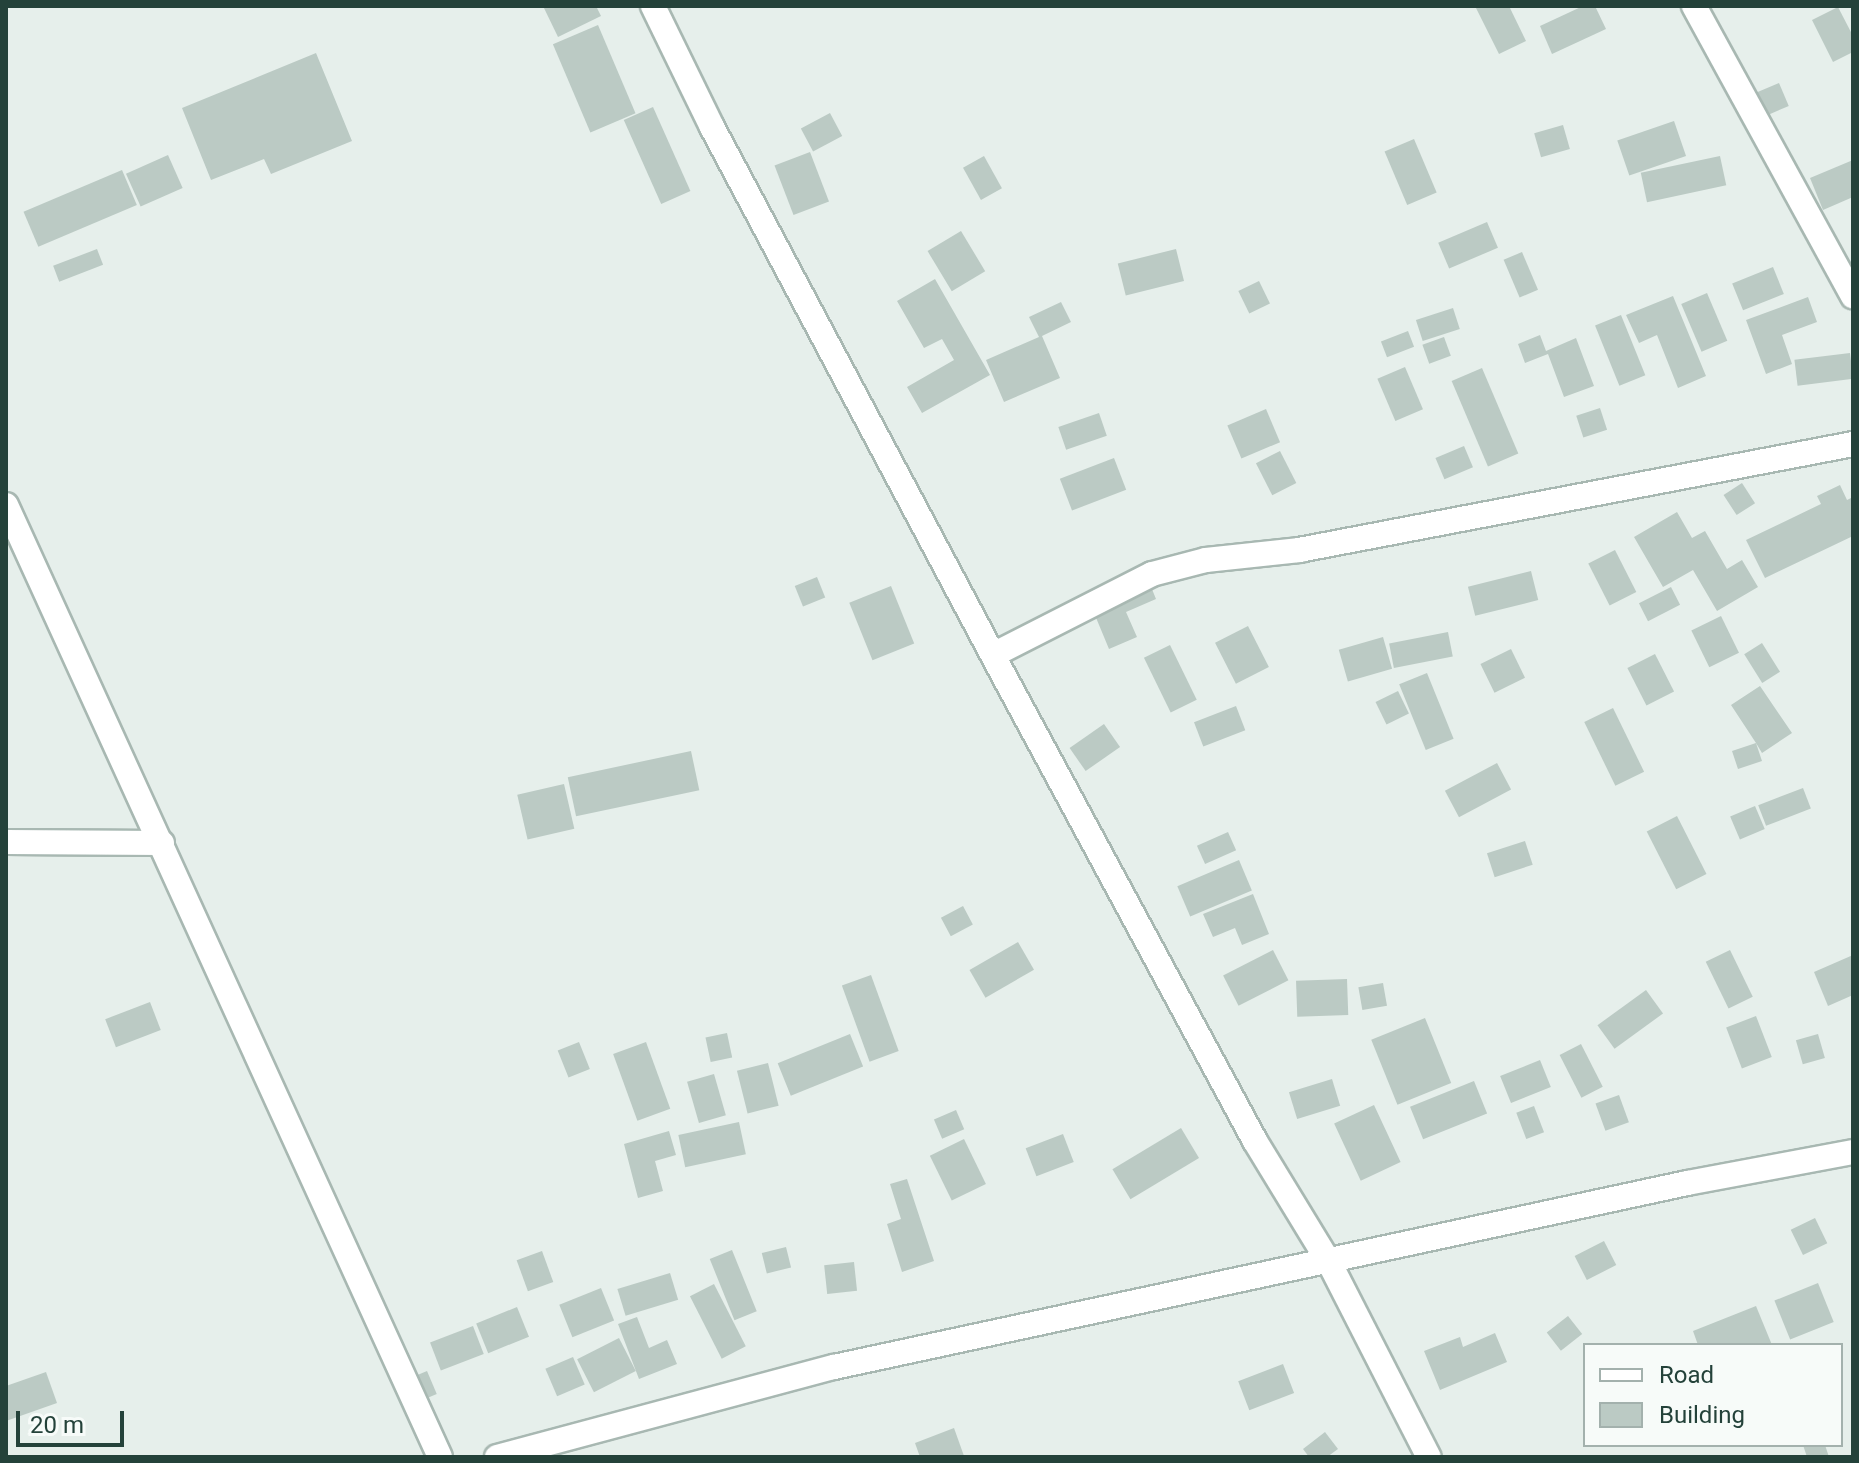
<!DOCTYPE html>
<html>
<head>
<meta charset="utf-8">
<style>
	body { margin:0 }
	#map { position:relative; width:1859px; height:1463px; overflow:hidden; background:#e6efeb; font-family:Roboto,sans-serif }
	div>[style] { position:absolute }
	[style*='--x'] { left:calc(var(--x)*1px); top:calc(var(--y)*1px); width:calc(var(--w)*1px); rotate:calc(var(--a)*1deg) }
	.building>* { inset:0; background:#bbcac4; transform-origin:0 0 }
	.roads { filter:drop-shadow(2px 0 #a8b8b2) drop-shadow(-2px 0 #a8b8b2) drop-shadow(0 2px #a8b8b2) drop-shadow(0 -2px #a8b8b2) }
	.street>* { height:24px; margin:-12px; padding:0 12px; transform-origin:12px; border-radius:12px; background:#fff }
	span { translate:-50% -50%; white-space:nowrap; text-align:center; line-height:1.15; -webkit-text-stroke:6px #f7fbf9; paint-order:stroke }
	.frame { position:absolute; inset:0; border:8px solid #24423a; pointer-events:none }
	.legend { position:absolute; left:1583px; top:1343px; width:260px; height:104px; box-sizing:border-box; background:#f7fbf9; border:2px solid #a3b1ad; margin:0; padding:10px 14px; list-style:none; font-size:24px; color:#24423a }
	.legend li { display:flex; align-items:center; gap:16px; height:40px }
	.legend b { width:40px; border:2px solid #a3b1ad }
	.scale { position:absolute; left:16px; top:1411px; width:108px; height:36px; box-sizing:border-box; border:4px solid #24423a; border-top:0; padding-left:10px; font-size:24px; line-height:28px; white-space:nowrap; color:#24423a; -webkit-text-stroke:6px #f7fbf9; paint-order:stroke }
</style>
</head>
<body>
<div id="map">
	<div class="building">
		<div style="clip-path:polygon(543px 6px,596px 6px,601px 16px,558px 37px)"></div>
		<div style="clip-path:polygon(1475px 6px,1509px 6px,1526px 41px,1499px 54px)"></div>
		<div style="clip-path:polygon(1583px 6px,1595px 6px,1606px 29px,1552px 54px,1540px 26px)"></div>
		<div style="clip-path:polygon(1838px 7px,1853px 36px,1853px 52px,1833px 62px,1812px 20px)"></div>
		<div style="left:598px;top:25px;width:96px;height:49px;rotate:67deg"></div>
		<div style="clip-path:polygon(316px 53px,352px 141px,271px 174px,264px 159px,211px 180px,182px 108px)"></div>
		<div style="left:1779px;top:83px;width:25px;height:31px;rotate:67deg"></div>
		<div style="left:653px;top:107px;width:92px;height:32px;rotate:66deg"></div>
		<div style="left:830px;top:113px;width:26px;height:33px;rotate:62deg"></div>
		<div style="left:1674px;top:121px;width:37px;height:60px;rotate:71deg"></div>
		<div style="left:1563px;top:125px;width:25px;height:30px;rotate:74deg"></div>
		<div style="left:1414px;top:139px;width:58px;height:32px;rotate:67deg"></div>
		<div style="left:810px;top:152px;width:53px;height:38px;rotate:69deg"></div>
		<div style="left:168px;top:155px;width:36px;height:46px;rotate:66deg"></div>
		<div style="left:984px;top:156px;width:37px;height:24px;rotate:61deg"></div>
		<div style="left:1720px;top:156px;width:30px;height:81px;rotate:78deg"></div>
		<div style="clip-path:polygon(1853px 160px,1853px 197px,1823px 210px,1810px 178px)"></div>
		<div style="left:122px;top:170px;width:38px;height:107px;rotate:67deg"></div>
		<div style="left:1487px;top:222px;width:28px;height:53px;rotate:67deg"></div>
		<div style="left:961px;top:231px;width:47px;height:39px;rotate:59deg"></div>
		<div style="left:97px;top:249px;width:17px;height:47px;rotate:69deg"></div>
		<div style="left:1176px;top:249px;width:33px;height:60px;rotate:76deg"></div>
		<div style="left:1522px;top:252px;width:41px;height:20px;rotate:67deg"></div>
		<div style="left:1773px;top:267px;width:29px;height:44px;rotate:68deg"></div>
		<div style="clip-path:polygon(935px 279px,990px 375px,922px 413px,907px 387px,954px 360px,942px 339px,924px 348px,897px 301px)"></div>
		<div style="left:1259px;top:281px;width:25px;height:23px;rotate:64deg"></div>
		<div style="left:1707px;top:293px;width:52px;height:28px;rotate:67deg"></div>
		<div style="clip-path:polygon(1673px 296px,1706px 376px,1678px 388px,1657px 335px,1639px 343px,1626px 315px)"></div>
		<div style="clip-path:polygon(1808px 297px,1817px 322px,1782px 335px,1792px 364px,1766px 374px,1746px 320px)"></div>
		<div style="clip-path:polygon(1061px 302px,1071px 322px,1042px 336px,1060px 378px,1004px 402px,986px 360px,1039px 337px,1029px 317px)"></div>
		<div style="left:1453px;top:308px;width:22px;height:39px;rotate:72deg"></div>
		<div style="left:1621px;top:315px;width:65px;height:28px;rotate:68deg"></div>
		<div style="left:1408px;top:331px;width:17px;height:29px;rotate:69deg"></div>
		<div style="clip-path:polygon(1540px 335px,1546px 351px,1576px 338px,1594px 386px,1564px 397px,1548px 354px,1525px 363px,1518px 344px)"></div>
		<div style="left:1444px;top:337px;width:20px;height:23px;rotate:70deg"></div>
		<div style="left:1850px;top:353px;width:26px;height:56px;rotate:83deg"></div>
		<div style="left:1405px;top:367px;width:46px;height:30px;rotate:67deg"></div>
		<div style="left:1482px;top:368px;width:93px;height:33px;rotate:67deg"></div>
		<div style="left:1600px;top:408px;width:23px;height:25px;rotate:72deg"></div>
		<div style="left:1266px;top:409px;width:36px;height:42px;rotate:67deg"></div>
		<div style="left:1099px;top:413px;width:24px;height:43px;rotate:71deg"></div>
		<div style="left:1464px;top:446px;width:23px;height:31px;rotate:67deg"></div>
		<div style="left:1280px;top:451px;width:36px;height:27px;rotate:63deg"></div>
		<div style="left:1114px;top:458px;width:34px;height:58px;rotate:69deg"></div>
		<div style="left:1742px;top:483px;width:24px;height:22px;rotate:57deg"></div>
		<div style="clip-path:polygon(1840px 485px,1847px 500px,1853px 497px,1853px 536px,1765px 578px,1746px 540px,1821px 504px,1817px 496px)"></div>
		<div style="clip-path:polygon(1677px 512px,1692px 538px,1705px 531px,1727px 569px,1742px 560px,1758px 587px,1717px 611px,1693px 570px,1663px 587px,1634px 537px)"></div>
		<div style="left:1615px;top:550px;width:47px;height:30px;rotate:63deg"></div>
		<div style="left:1531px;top:571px;width:30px;height:65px;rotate:76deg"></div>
		<div style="clip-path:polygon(1145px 572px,1156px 599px,1126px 612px,1137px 637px,1109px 649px,1087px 596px)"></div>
		<div style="left:817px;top:577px;width:22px;height:24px;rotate:68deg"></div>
		<div style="left:891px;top:586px;width:62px;height:45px;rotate:68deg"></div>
		<div style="left:1671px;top:587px;width:20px;height:36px;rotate:63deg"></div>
		<div style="left:1721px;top:616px;width:41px;height:33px;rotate:64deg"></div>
		<div style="left:1248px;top:626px;width:46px;height:37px;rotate:63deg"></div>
		<div style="left:1448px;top:632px;width:25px;height:60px;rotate:79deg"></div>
		<div style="left:1383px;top:637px;width:33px;height:46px;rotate:74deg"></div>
		<div style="left:1762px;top:643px;width:34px;height:21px;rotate:58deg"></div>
		<div style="left:1170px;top:645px;width:61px;height:29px;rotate:64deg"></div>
		<div style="left:1511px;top:649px;width:32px;height:34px;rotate:64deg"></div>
		<div style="left:1655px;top:654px;width:42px;height:31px;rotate:63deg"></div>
		<div style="left:1427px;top:673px;width:71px;height:30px;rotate:68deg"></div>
		<div style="clip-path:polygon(1760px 686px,1792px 733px,1762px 753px,1756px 743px,1762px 761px,1738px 769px,1732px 751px,1756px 743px,1731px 705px)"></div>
		<div style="left:1398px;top:691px;width:25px;height:25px;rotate:64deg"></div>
		<div style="left:1236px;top:706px;width:26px;height:45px;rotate:69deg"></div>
		<div style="left:1613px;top:708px;width:71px;height:32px;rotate:64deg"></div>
		<div style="left:1104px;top:724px;width:28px;height:42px;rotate:55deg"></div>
		<div style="left:691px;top:751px;width:40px;height:126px;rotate:78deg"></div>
		<div style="left:1497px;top:763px;width:30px;height:59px;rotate:62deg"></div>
		<div style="left:564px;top:784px;width:46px;height:48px;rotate:77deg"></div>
		<div style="left:1803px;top:788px;width:22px;height:48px;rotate:69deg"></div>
		<div style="left:1755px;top:806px;width:25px;height:27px;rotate:67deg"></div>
		<div style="left:1677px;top:816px;width:65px;height:34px;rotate:63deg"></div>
		<div style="left:1228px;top:832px;width:20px;height:34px;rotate:66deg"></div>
		<div style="left:1525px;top:841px;width:25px;height:40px;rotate:72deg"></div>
		<div style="left:1239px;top:860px;width:33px;height:67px;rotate:67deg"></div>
		<div style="clip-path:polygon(1253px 894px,1269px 934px,1242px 945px,1235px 928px,1213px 937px,1203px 914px)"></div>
		<div style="left:963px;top:906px;width:21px;height:25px;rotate:62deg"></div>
		<div style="left:1018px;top:942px;width:32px;height:56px;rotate:60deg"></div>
		<div style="left:1273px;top:950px;width:34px;height:56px;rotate:63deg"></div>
		<div style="left:1730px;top:950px;width:52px;height:27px;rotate:64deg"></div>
		<div style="clip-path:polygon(1853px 955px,1853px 995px,1828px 1006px,1814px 972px)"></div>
		<div style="left:871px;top:975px;width:81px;height:31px;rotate:70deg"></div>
		<div style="left:1347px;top:979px;width:36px;height:51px;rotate:88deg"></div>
		<div style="left:1383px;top:983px;width:23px;height:25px;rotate:80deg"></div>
		<div style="left:1646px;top:990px;width:29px;height:60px;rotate:54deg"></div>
		<div style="left:150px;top:1002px;width:30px;height:48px;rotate:69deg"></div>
		<div style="left:1756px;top:1016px;width:44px;height:32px;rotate:69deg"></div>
		<div style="left:1425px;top:1018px;width:70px;height:58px;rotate:68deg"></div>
		<div style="left:727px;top:1033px;width:25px;height:22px;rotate:78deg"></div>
		<div style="left:850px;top:1034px;width:35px;height:78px;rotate:68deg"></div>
		<div style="left:1818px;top:1034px;width:25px;height:23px;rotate:74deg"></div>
		<div style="left:579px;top:1042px;width:29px;height:23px;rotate:68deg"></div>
		<div style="left:646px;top:1042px;width:71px;height:35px;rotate:70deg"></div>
		<div style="left:1581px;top:1044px;width:48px;height:24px;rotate:63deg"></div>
		<div style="left:1540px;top:1060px;width:29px;height:43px;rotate:68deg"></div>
		<div style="left:768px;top:1063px;width:44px;height:32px;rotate:76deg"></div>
		<div style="left:714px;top:1074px;width:43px;height:28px;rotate:74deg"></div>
		<div style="left:1332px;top:1079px;width:28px;height:45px;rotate:73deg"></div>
		<div style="left:1474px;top:1081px;width:35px;height:69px;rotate:68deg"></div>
		<div style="left:1619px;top:1095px;width:29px;height:25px;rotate:70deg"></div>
		<div style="left:1374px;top:1105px;width:63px;height:44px;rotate:65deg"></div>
		<div style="left:1534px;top:1106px;width:28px;height:19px;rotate:69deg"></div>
		<div style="left:956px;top:1110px;width:21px;height:24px;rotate:67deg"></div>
		<div style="left:739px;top:1122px;width:33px;height:62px;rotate:78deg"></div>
		<div style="left:1181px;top:1128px;width:35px;height:80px;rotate:59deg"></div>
		<div style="clip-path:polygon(669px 1131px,676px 1155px,655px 1161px,663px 1191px,638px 1198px,624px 1144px)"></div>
		<div style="left:1063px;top:1134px;width:30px;height:40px;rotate:69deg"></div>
		<div style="left:964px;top:1139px;width:50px;height:38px;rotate:64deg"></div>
		<div style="clip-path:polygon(907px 1179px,934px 1261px,902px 1272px,887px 1224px,901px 1219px,890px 1184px)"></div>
		<div style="left:1815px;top:1218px;width:28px;height:27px;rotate:64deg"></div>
		<div style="left:1604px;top:1241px;width:27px;height:33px;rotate:63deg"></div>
		<div style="left:786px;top:1247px;width:21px;height:25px;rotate:76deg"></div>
		<div style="left:732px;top:1250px;width:66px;height:24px;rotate:68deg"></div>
		<div style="left:542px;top:1251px;width:33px;height:27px;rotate:70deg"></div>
		<div style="left:854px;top:1262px;width:29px;height:30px;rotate:84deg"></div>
		<div style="left:670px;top:1273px;width:28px;height:55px;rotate:73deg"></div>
		<div style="left:1818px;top:1283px;width:42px;height:47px;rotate:68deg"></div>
		<div style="left:714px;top:1284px;width:70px;height:27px;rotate:63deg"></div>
		<div style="left:601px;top:1288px;width:35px;height:45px;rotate:68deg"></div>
		<div style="clip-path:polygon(1756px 1306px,1772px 1345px,1698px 1345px,1693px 1331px)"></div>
		<div style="left:517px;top:1307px;width:32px;height:44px;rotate:68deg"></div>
		<div style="left:1568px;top:1316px;width:23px;height:27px;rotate:52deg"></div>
		<div style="clip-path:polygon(637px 1317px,649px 1348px,667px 1340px,677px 1364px,639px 1379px,618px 1324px)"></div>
		<div style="left:473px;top:1326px;width:30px;height:46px;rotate:69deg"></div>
		<div style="clip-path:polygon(1495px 1333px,1507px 1362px,1440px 1390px,1424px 1351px,1460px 1337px,1463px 1347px)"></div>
		<div style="left:619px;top:1338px;width:37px;height:47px;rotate:63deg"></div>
		<div style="left:573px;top:1357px;width:30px;height:30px;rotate:67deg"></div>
		<div style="left:1283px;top:1364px;width:31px;height:48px;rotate:69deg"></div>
		<div style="left:427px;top:1371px;width:25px;height:27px;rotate:67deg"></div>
		<div style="clip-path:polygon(46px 1372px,57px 1403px,6px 1421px,6px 1386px)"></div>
		<div style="clip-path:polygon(954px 1428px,964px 1456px,920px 1457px,915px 1443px)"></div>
		<div style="clip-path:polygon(1325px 1432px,1338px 1449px,1327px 1457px,1309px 1457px,1303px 1449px)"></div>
		<div style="clip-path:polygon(1803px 1445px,1825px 1445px,1829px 1457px,1807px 1457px)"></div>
	</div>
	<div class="roads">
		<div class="street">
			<div style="--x:653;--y:6;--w:135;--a:64"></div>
			<div style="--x:712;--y:127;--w:624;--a:62"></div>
			<div style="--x:1005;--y:678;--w:526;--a:61.63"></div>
			<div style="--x:1255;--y:1141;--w:142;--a:58.6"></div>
			<div style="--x:1329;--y:1262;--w:219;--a:62.9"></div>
			<div style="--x:1694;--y:6;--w:331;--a:61.3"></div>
			<div style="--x:6;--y:505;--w:1046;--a:65.49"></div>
			<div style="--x:993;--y:655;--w:178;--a:-27"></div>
			<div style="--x:1152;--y:574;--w:56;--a:-14.5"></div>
			<div style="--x:1206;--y:560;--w:94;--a:-6.1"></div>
			<div style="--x:1299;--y:550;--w:564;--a:-10.83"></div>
			<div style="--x:6;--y:842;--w:156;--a:0.4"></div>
			<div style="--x:497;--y:1457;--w:349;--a:-15"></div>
			<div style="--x:834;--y:1367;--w:873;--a:-12.17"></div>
			<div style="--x:1687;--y:1183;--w:169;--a:-10.6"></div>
		</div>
	</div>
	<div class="frame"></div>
	<ul class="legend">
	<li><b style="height:10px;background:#fff"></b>Road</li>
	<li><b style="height:22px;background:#bbcac4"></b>Building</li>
	</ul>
	<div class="scale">20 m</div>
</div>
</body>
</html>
